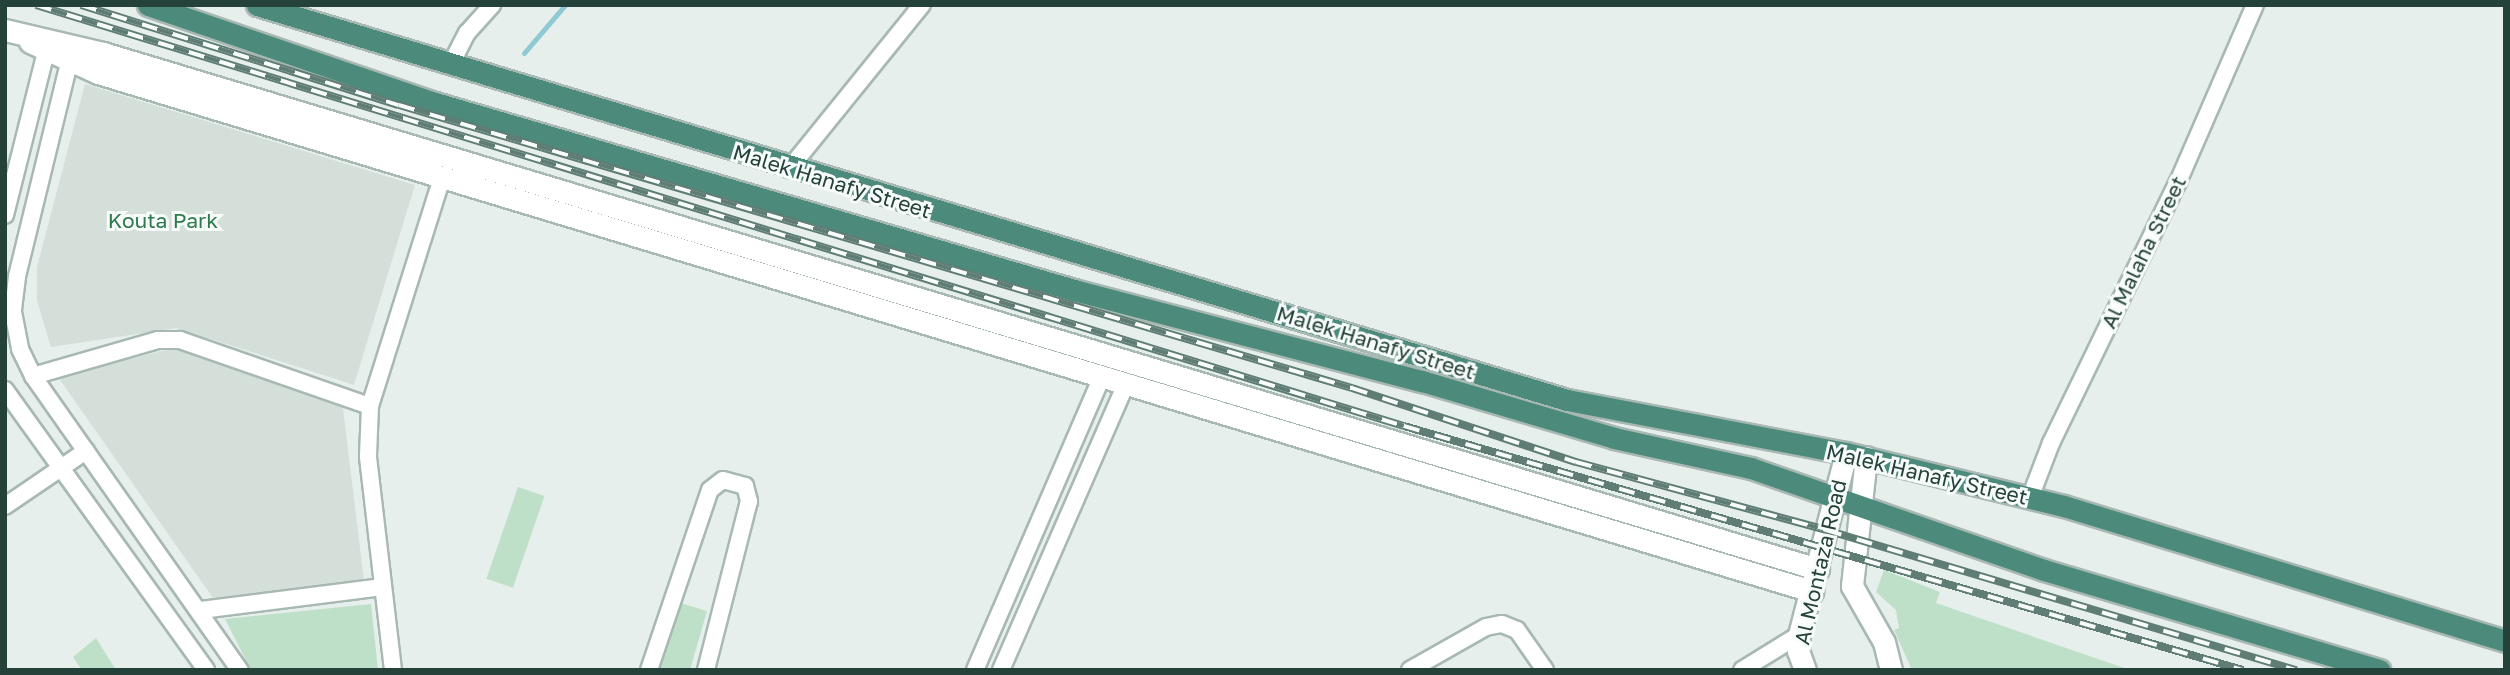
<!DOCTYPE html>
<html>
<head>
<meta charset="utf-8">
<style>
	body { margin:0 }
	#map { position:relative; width:2510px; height:675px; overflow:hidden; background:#e6efeb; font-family:"Golos Text",sans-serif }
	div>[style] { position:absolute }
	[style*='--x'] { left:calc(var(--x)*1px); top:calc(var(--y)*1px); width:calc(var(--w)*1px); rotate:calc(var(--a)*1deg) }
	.built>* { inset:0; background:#d4dfda }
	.green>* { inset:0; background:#bfe0c8; transform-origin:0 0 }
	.stream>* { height:5px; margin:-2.5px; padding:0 2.5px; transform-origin:2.5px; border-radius:2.5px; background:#8ec9d4 }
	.roads { filter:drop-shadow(2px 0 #a8b8b2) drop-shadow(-2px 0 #a8b8b2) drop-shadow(0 2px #a8b8b2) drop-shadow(0 -2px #a8b8b2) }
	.minor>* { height:16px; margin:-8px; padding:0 8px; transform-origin:8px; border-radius:8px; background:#fff }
	.tertiary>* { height:21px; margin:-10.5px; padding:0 10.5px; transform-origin:10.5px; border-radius:10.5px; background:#fff }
	.trunk>* { height:21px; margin:-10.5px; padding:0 10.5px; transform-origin:10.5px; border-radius:10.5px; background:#4c8a7c }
	.rail>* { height:8px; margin-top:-4px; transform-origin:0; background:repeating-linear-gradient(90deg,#f7fbf9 0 16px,#5f7d75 0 32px); box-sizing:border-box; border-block:2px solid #5f7d75 }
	span { translate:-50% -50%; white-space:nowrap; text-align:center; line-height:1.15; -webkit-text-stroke:6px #f7fbf9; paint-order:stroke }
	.street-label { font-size:21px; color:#24423a }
	.park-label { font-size:21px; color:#2d7a4b }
	.frame { position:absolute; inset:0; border:7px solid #24423a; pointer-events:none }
</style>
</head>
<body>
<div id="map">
	<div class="built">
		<div style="clip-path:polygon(85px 84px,415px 185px,354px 385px,177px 328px,51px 347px,37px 301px,37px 267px)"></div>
		<div style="clip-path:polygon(186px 345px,342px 400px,364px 581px,213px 598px,58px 377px)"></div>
	</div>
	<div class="green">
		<div style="left:518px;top:487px;width:28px;height:97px;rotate:19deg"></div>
		<div style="clip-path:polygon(1884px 570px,1940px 592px,1936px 603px,2130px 670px,1912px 670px,1894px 630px,1899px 628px,1896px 610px,1876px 592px)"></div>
		<div style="clip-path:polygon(680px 603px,707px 611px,690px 670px,660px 670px)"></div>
		<div style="clip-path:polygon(371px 604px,378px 670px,251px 670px,225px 619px)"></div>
		<div style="clip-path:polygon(96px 638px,116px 670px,82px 670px,73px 657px)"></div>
	</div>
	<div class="stream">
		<div style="--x:524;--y:53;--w:63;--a:-49.5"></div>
	</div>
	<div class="roads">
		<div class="minor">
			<div style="--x:69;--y:63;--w:220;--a:103.7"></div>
			<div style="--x:17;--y:277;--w:35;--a:97"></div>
			<div style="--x:13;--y:312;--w:38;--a:79"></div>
			<div style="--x:20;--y:349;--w:30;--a:64"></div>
			<div style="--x:33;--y:376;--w:360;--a:54.9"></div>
			<div style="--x:451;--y:64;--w:35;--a:-63"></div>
			<div style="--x:467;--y:33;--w:38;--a:-48"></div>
			<div style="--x:789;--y:169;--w:211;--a:-51"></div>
			<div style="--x:5;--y:215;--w:168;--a:-75.9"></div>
			<div style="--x:33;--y:376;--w:130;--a:-16.1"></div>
			<div style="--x:158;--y:340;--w:22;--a:0"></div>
			<div style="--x:180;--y:340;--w:201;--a:19.2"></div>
			<div style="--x:5;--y:390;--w:345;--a:54.3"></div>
			<div style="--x:2030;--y:498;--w:59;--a:-69.1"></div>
			<div style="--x:2051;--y:443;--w:290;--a:-64.1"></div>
			<div style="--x:2178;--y:182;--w:193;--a:-66.5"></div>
			<div style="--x:5;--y:506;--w:98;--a:-34.2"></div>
			<div style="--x:201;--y:610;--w:183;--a:-7.2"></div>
			<div style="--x:393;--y:670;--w:215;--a:-96.7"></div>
			<div style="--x:368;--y:456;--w:50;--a:-87.7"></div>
			<div style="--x:370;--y:406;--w:242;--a:-72.5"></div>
			<div style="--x:649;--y:670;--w:190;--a:-71.3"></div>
			<div style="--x:710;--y:490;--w:16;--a:-38"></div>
			<div style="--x:723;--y:480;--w:23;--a:15"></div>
			<div style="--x:745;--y:486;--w:16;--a:75"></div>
			<div style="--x:749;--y:501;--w:174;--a:104.3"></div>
			<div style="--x:975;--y:670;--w:322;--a:-66.6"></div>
			<div style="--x:1001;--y:670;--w:314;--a:-66.4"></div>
			<div style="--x:1410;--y:670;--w:87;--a:-29.5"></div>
			<div style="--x:1486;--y:627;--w:16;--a:-11"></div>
			<div style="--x:1502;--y:624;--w:16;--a:22"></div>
			<div style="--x:1517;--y:630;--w:49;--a:55"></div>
			<div style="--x:1742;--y:670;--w:67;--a:-31.6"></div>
		</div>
		<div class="tertiary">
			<div style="--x:5;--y:30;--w:101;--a:13.2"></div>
			<div style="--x:103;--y:53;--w:1791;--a:16.75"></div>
			<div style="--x:30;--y:42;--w:75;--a:24.5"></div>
			<div style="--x:98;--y:73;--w:1791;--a:16.82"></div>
			<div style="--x:1866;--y:457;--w:130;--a:96.2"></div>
			<div style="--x:1852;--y:586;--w:64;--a:60.3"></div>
			<div style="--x:1884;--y:642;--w:29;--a:76"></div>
			<div style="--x:1805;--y:670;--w:20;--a:-110"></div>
			<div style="--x:1798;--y:651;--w:16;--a:-86"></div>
			<div style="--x:1799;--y:635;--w:188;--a:-75.5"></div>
		</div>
		<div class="trunk">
			<div style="--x:148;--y:5;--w:303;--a:18.9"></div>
			<div style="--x:435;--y:103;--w:666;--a:16.31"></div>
			<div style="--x:1074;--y:290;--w:360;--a:14.7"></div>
			<div style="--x:1422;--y:381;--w:200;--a:16.5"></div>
			<div style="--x:1614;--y:438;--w:140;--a:12.4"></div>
			<div style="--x:1751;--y:468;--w:310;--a:19.2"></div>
			<div style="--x:2044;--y:570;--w:350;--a:16.6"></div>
			<div style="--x:257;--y:5;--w:1368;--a:16.78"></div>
			<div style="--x:1567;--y:400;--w:284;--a:10.8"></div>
			<div style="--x:1846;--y:453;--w:224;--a:13.7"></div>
			<div style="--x:2064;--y:506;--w:461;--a:17"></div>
		</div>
	</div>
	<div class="rail">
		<div style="--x:36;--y:5;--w:1431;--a:17.11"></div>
		<div style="--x:1404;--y:426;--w:874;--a:16.22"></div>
		<div style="--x:81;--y:5;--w:333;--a:17.5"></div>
		<div style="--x:399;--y:105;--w:994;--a:16.54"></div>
		<div style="--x:1352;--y:388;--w:236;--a:18.3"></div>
		<div style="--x:1576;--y:462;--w:259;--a:15.2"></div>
		<div style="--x:1826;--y:530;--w:491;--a:16.6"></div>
	</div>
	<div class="street-label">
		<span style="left:832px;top:181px;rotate:17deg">Malek Hanafy Street</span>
		<span style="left:2143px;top:252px;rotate:-64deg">Al Malaha Street</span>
		<span style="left:1376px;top:342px;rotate:17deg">Malek Hanafy Street</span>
		<span style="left:1927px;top:474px;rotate:13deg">Malek Hanafy Street</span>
		<span style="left:1820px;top:562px;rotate:-77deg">Al Montaza Road</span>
	</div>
	<div class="park-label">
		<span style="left:163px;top:220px">Kouta Park</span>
	</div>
	<div class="frame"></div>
</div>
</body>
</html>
